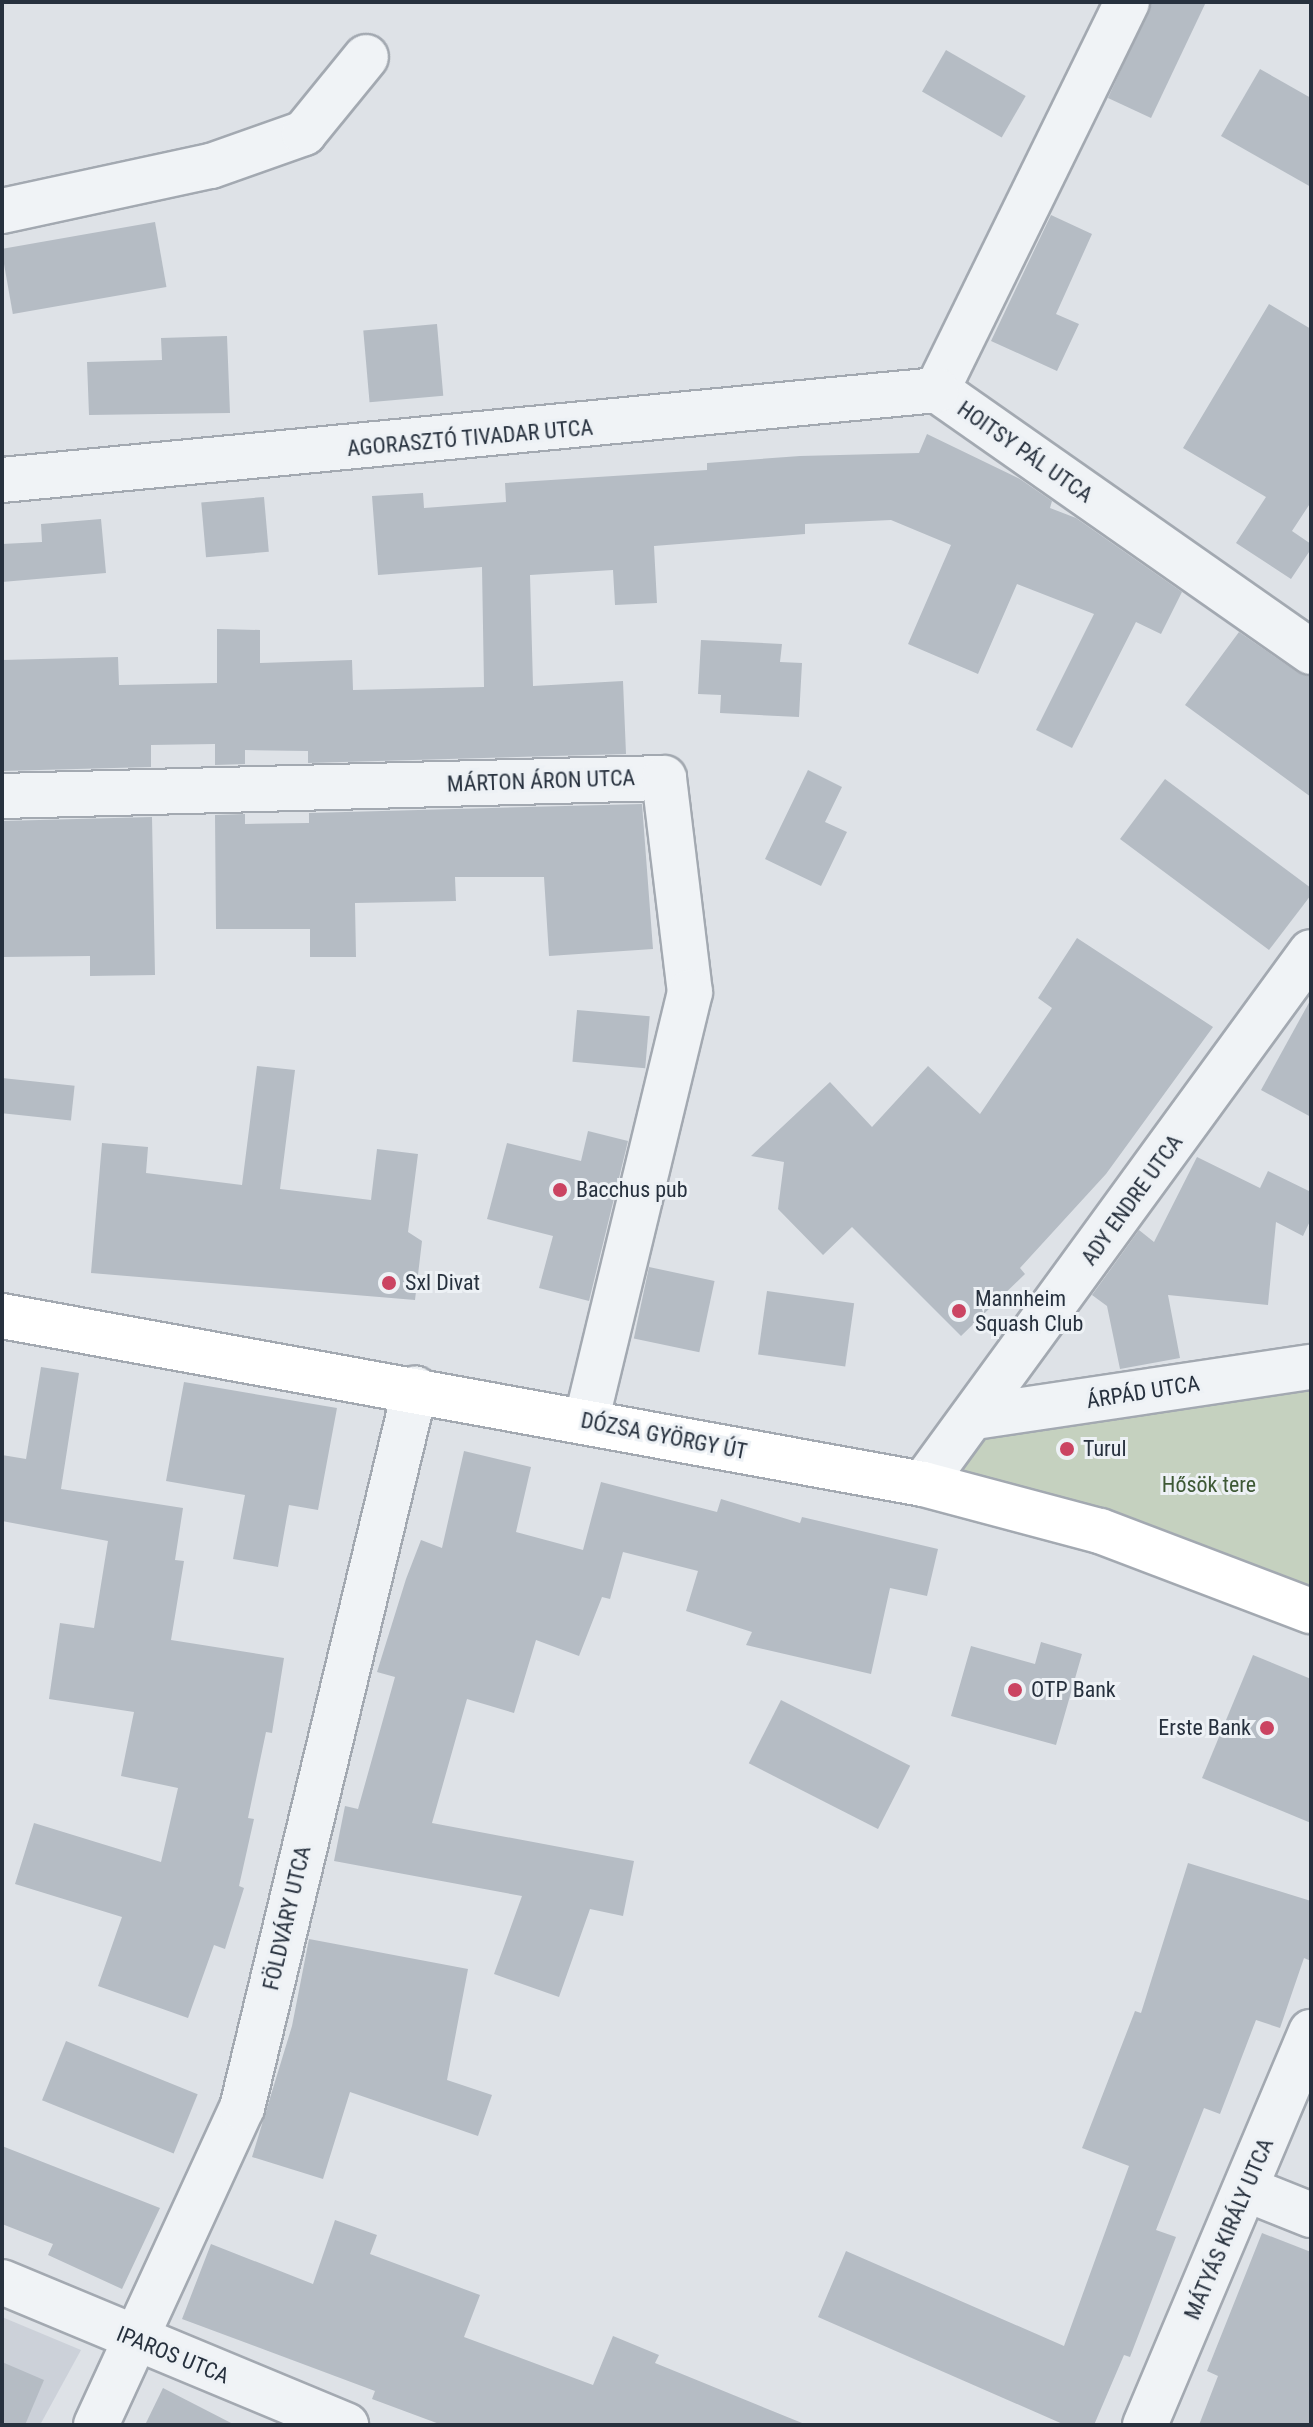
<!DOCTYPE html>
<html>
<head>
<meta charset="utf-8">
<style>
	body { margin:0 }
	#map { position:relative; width:1313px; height:2427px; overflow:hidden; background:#dee2e7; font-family:"Roboto Condensed",sans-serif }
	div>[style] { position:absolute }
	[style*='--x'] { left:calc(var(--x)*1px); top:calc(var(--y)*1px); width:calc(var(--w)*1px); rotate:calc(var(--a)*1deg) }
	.built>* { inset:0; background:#ccd1d9 }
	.green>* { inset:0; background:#c5d1bf }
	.building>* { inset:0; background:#b5bcc4; transform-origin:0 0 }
	.roads { filter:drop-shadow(2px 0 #a3a9b1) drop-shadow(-2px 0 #a3a9b1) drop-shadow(0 2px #a3a9b1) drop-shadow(0 -2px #a3a9b1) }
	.minor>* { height:44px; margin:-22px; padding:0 22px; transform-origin:22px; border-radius:22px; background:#f0f3f6 }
	.major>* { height:44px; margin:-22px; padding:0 22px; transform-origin:22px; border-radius:22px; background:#fff }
	.dots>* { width:22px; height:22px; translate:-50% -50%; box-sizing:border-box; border:4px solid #edf1f5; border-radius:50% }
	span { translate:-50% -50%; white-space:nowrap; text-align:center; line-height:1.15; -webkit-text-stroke:6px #edf1f5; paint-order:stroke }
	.street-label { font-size:22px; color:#27313e }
	.poi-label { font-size:22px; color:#27313e }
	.left { translate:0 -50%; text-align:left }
	.right { translate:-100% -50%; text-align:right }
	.park-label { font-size:22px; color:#3e5935 }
	.frame { position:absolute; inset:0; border:4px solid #27313e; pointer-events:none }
</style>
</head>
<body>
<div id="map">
	<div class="built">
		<div style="clip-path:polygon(2px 2317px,81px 2350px,40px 2425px,2px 2425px)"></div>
	</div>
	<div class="green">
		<div style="clip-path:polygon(1311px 1367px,1311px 1632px,923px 1484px,962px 1435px)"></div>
	</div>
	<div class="building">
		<div style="clip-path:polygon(1152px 2px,1206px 2px,1151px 118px,1108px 98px)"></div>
		<div style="left:946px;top:50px;width:92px;height:48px;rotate:30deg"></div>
		<div style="clip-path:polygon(1260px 69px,1311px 98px,1311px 187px,1221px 136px)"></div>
		<div style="clip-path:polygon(1051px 215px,1092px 234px,1056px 314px,1079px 324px,1057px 371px,991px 341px)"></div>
		<div style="left:155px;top:222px;width:66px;height:156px;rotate:80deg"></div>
		<div style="clip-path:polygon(1269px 304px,1311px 329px,1311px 502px,1292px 531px,1311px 544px,1311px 549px,1291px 579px,1236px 543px,1266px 497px,1183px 448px)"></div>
		<div style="left:437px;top:324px;width:72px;height:74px;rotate:85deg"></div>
		<div style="clip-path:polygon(227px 336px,230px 413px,89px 415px,87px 362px,162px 360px,161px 338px)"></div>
		<div style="clip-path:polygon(927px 434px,1020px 479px,1052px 501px,1050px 508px,1076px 518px,1182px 592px,1161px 634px,1136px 622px,1072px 748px,1036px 730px,1094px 614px,1017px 584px,978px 674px,908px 644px,951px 545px,891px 520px,805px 524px,805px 534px,654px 546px,657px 603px,615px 605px,613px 570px,530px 575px,533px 686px,623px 681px,626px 754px,308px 763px,308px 751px,245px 750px,245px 764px,215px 765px,215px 744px,151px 745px,151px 767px,2px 771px,2px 660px,118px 657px,119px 685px,217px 683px,217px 629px,260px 630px,260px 663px,352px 660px,353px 690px,484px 687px,482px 567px,378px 575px,372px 496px,423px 493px,424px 508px,506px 502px,505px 483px,707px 470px,707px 463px,800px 456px,919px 453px)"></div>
		<div style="left:264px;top:497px;width:55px;height:63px;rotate:85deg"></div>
		<div style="clip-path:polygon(101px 519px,106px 573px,2px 582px,2px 544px,42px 542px,41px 524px)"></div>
		<div style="clip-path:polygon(1239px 632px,1297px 672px,1311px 677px,1311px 797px,1185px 705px)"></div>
		<div style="clip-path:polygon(701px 640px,782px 644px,780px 662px,802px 663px,799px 717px,720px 713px,721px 695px,698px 694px)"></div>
		<div style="clip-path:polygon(808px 770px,842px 787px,825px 822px,847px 832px,821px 886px,765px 859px)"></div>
		<div style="clip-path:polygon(1165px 779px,1311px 888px,1311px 895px,1269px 950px,1120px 839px)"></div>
		<div style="clip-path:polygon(642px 804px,653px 949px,549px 956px,544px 877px,455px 877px,456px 901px,355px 903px,356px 957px,310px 957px,310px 929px,216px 929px,215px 815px,245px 814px,245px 824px,309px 823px,309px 813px)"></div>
		<div style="clip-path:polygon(152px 817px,155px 975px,90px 976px,90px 956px,2px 957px,2px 821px)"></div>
		<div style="clip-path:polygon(1077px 938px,1213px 1027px,1106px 1174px,1020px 1268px,1025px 1274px,961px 1336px,852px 1227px,823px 1255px,778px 1209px,784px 1162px,751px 1156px,830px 1082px,872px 1127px,928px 1066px,980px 1114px,1052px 1008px,1038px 998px)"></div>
		<div style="clip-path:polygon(1311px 999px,1311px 1117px,1261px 1090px)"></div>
		<div style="left:577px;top:1010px;width:73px;height:52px;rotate:5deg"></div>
		<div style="clip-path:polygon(257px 1066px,295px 1070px,280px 1189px,371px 1200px,377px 1149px,418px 1154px,408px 1232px,422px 1241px,415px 1300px,91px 1273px,102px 1143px,148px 1147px,146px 1173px,242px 1185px)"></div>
		<div style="left:2px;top:1078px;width:73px;height:35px;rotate:6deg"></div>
		<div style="clip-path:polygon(588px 1131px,628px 1141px,589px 1301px,539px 1288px,553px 1236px,487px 1219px,507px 1143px,581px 1161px)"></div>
		<div style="clip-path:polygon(1197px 1157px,1260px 1188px,1268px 1171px,1311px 1192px,1311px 1219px,1303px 1236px,1276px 1222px,1268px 1305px,1168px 1295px,1180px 1358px,1120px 1369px,1107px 1306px,1092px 1295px,1139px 1230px,1154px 1242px)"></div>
		<div style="left:649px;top:1267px;width:67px;height:73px;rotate:12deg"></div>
		<div style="left:767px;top:1291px;width:88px;height:64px;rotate:8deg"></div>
		<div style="clip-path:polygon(41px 1367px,79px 1373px,61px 1489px,183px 1508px,175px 1560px,184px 1561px,171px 1640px,284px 1658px,272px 1733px,266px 1732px,248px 1818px,254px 1819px,239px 1886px,244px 1888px,225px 1949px,214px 1945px,188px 2018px,98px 1986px,122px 1917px,15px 1884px,34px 1823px,161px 1862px,178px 1788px,121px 1776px,134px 1712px,49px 1699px,60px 1623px,94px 1628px,108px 1541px,2px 1521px,2px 1455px,26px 1459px)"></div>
		<div style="clip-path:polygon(184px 1382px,337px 1408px,318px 1510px,289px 1505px,278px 1567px,233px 1559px,245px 1495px,166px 1481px)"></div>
		<div style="clip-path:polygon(464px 1451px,531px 1467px,516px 1532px,583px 1550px,601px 1482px,717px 1512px,721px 1499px,800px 1523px,802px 1517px,938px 1549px,927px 1596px,890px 1588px,871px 1674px,746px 1645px,752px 1632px,686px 1611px,698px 1571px,623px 1552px,610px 1599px,602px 1597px,579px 1656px,536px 1640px,514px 1713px,467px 1699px,432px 1823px,634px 1861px,623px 1916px,590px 1909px,559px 1997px,494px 1974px,522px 1896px,334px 1861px,345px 1806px,358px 1809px,395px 1677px,377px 1672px,406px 1579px,421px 1540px,442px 1548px)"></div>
		<div style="clip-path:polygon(1041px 1642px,1082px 1654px,1056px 1745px,951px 1716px,971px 1646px,1035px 1664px)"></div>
		<div style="clip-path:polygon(1253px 1655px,1311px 1679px,1311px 1823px,1202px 1778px)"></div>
		<div style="left:781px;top:1700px;width:145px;height:71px;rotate:27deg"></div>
		<div style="clip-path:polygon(1188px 1863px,1311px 1901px,1311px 1961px,1304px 1958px,1280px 2028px,1256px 2020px,1220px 2114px,1204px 2108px,1156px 2230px,1176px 2237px,1130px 2357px,1124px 2355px,1094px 2425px,1065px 2425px,818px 2317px,846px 2251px,1064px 2346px,1129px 2166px,1082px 2148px,1135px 2011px,1141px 2013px)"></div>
		<div style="clip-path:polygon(309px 1939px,468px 1969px,447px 2080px,492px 2095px,478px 2136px,350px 2092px,323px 2179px,252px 2157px,292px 2026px)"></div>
		<div style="left:66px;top:2041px;width:142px;height:64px;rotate:22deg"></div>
		<div style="clip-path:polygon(2px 2146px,160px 2208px,122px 2289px,48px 2255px,53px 2244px,2px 2224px)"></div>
		<div style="clip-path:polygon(335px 2220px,377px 2235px,370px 2254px,480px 2295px,464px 2337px,593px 2385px,613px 2336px,659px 2355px,655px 2363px,807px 2425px,442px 2425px,372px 2399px,375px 2391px,182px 2319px,211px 2244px,313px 2284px)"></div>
		<div style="clip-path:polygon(1262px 2233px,1311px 2252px,1311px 2425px,1199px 2425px,1218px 2376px,1207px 2371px)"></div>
		<div style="clip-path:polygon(2px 2362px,44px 2380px,25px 2425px,2px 2425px)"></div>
		<div style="clip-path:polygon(163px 2388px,235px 2425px,145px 2425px)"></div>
	</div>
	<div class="roads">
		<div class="minor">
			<div style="--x:2;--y:211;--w:214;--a:-12.2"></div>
			<div style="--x:211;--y:166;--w:99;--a:-19.5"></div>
			<div style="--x:304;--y:133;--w:98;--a:-50.8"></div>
			<div style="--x:937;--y:390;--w:457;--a:35"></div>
			<div style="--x:937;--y:390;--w:432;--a:-63.9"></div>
			<div style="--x:2;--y:480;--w:939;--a:-5.5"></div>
			<div style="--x:2;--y:796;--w:662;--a:-1.56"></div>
			<div style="--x:664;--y:778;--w:216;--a:83.1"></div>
			<div style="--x:690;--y:992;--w:441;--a:103.6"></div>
			<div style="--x:975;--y:1417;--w:340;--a:-8.5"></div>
			<div style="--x:923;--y:1484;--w:658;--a:-53.9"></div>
			<div style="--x:1246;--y:2189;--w:70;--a:21.8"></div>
			<div style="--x:2;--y:2282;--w:373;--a:22.6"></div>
			<div style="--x:96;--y:2425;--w:349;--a:-65.3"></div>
			<div style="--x:242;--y:2108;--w:740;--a:-76.47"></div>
			<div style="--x:1145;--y:2425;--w:427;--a:-67.1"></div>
		</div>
		<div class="major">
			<div style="--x:2;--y:1316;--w:936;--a:10.34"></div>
			<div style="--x:923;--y:1484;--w:183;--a:14.9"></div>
			<div style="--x:1100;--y:1531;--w:226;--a:20.8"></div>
		</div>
	</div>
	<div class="dots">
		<div style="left:560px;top:1190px;background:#cb4462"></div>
		<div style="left:389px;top:1283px;background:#cb4462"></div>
		<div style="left:959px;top:1311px;background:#cb4462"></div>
		<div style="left:1067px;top:1449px;background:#cb4462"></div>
		<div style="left:1015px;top:1690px;background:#cb4462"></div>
		<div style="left:1267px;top:1728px;background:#cb4462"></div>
	</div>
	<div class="street-label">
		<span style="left:470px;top:438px;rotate:-5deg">AGORASZTÓ TIVADAR UTCA</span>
		<span style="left:1025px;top:452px;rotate:35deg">HOITSY PÁL UTCA</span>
		<span style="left:541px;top:781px;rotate:-2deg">MÁRTON ÁRON UTCA</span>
		<span style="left:1132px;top:1200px;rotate:-54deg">ADY ENDRE UTCA</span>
		<span style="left:1143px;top:1392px;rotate:-9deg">ÁRPÁD UTCA</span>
		<span style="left:664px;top:1436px;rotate:11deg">DÓZSA GYÖRGY ÚT</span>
		<span style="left:287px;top:1918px;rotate:-77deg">FÖLDVÁRY UTCA</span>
		<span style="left:1229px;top:2229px;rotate:-67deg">MÁTYÁS KIRÁLY UTCA</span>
		<span style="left:173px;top:2355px;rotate:22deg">IPAROS UTCA</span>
	</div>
	<div class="poi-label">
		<span class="left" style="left:576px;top:1190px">Bacchus pub</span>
		<span class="left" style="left:405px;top:1283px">Sxl Divat</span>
		<span class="left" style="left:975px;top:1311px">Mannheim<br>Squash Club</span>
		<span class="left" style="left:1083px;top:1449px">Turul</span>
		<span class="left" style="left:1031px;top:1690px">OTP Bank</span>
		<span class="right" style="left:1251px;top:1728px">Erste Bank</span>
	</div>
	<div class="park-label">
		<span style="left:1209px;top:1485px">Hősök tere</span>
	</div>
	<div class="frame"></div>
</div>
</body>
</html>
